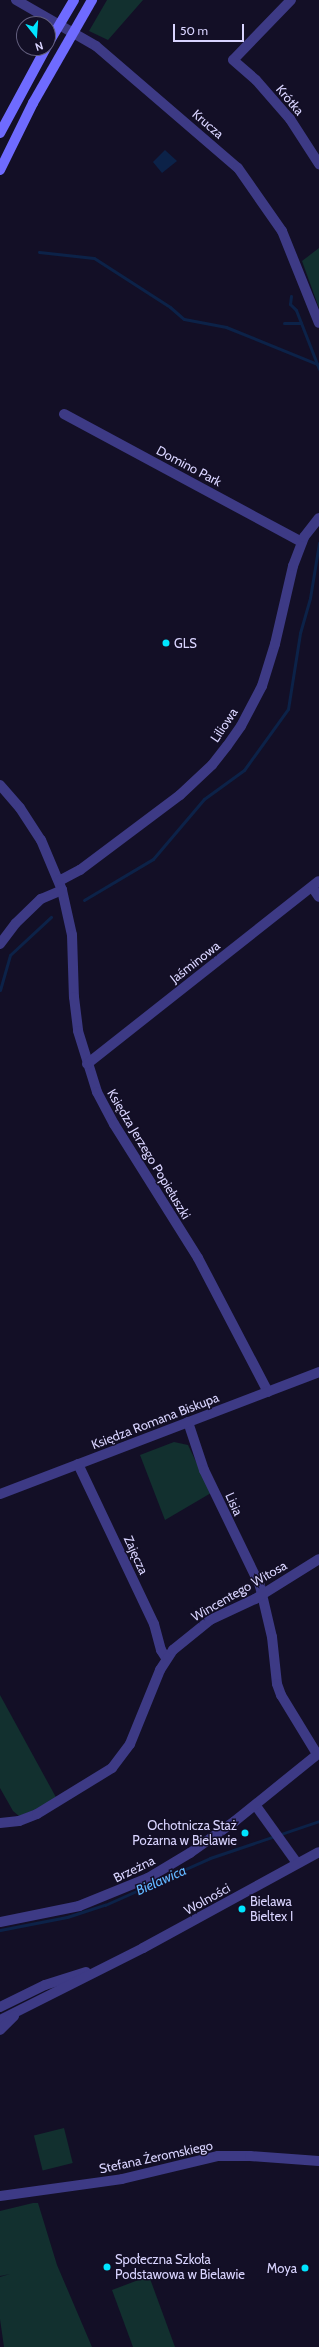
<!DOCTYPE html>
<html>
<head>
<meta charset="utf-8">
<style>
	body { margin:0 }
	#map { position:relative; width:319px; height:2347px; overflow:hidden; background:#130f26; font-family:Cabin,sans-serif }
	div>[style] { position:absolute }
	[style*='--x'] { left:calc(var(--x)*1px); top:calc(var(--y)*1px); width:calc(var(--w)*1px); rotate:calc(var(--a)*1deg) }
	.green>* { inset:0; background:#12302f; transform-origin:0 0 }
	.water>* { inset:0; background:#0c2248 }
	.stream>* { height:3px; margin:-1.5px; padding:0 1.5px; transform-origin:1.5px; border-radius:1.5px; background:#0c2248 }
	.minor>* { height:10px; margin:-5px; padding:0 5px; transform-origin:5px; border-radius:5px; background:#3d3a85 }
	.tertiary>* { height:10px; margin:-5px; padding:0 5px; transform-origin:5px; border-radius:5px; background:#3d3a85 }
	.secondary>* { height:10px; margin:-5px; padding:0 5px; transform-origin:5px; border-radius:5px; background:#6f6bff }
	.dots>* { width:11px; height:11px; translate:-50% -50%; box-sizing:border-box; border:2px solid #130f26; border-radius:50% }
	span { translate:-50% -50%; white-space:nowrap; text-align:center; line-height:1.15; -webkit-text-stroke:3px #130f26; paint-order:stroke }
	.street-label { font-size:13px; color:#d9d4ff }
	.poi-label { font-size:13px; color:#d9d4ff }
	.left { translate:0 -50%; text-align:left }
	.right { translate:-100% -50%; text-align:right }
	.water-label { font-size:14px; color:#62b6ff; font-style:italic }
	.north { position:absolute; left:16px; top:16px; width:40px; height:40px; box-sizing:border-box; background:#130f26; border:1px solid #625e7d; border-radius:50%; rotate:163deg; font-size:11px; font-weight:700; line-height:16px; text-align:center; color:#d9d4ff }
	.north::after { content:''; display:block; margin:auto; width:14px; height:18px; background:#00e5ff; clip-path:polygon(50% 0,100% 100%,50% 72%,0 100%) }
	.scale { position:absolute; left:173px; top:24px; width:71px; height:18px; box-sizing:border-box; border:2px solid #d9d4ff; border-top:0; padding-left:5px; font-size:12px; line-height:14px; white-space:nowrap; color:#d9d4ff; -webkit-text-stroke:3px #130f26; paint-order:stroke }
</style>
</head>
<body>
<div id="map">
	<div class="green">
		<div style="clip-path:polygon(107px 0,143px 0,108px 40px,89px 31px)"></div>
		<div style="clip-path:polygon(319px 248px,319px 308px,302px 261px)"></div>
		<div style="clip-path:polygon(174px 1442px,188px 1445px,211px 1493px,165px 1520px,140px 1455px)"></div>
		<div style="clip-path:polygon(0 1695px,58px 1801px,19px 1816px,13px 1811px,0 1788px)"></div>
		<div style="left:64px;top:2128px;width:36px;height:31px;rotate:76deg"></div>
		<div style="clip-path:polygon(33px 2203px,38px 2203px,57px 2265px,92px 2347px,4px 2347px,0 2319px,0 2277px,10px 2274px,0 2276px,0 2211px)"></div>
		<div style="clip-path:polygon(149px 2276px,175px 2347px,133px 2347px,112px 2290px)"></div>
	</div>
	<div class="water">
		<div style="clip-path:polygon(165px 150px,177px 161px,162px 173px,153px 162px)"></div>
	</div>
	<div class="stream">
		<div style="--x:39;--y:252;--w:55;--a:6.2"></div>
		<div style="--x:94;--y:258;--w:90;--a:32.8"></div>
		<div style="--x:170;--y:307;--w:18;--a:41"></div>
		<div style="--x:184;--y:319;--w:43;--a:10.8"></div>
		<div style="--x:226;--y:327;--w:98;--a:22.1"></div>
		<div style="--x:317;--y:364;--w:5;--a:68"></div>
		<div style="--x:291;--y:296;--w:8;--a:97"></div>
		<div style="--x:290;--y:304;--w:8;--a:45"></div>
		<div style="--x:296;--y:310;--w:58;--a:68.7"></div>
		<div style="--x:284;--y:323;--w:17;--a:0"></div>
		<div style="--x:84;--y:900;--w:80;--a:-30.7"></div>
		<div style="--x:153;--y:859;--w:79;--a:-49.6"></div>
		<div style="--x:204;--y:799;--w:49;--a:-35.9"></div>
		<div style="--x:244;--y:770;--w:75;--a:-54.2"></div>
		<div style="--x:288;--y:709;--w:77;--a:-81"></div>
		<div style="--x:300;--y:633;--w:36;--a:-74"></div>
		<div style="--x:310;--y:598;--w:56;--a:-80.7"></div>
		<div style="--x:0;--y:990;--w:36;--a:-74"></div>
		<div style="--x:10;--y:955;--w:56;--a:-42.8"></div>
		<div style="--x:0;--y:1930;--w:68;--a:-11"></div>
		<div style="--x:67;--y:1917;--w:40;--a:-18"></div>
		<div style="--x:105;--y:1905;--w:115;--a:-24.1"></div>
		<div style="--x:210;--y:1858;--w:115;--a:-18.7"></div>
	</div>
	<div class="minor">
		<div style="--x:16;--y:0;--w:92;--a:29.9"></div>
		<div style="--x:96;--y:46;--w:187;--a:40.7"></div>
		<div style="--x:238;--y:168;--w:77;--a:55.1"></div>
		<div style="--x:282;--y:231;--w:99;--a:68.1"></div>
		<div style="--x:291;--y:0;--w:83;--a:134"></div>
		<div style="--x:233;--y:60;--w:30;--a:41"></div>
		<div style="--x:256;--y:80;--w:52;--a:48.9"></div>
		<div style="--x:290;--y:119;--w:54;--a:57.2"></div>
		<div style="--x:64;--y:414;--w:270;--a:28.3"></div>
		<div style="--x:0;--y:785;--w:30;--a:49"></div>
		<div style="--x:20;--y:808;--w:38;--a:57"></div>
		<div style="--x:41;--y:840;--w:54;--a:67.2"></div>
		<div style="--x:62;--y:890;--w:46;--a:77.5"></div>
		<div style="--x:72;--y:935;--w:62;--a:88.2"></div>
		<div style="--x:74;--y:997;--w:34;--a:83"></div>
		<div style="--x:78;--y:1031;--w:64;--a:72.7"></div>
		<div style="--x:97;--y:1092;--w:36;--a:62"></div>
		<div style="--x:114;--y:1124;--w:158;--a:57.9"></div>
		<div style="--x:198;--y:1258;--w:151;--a:62.4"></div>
		<div style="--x:59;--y:881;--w:24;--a:-28"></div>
		<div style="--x:80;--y:870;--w:125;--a:-36.9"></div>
		<div style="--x:180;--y:795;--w:44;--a:-43.2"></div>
		<div style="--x:212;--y:765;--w:24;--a:-52"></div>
		<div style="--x:227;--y:746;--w:24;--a:-55"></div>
		<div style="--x:241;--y:726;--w:45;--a:-62.3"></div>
		<div style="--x:262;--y:686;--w:44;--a:-72.8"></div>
		<div style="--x:275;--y:644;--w:80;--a:-77"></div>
		<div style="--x:293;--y:566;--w:31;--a:-69"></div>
		<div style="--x:304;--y:537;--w:24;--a:-52"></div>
		<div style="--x:312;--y:887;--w:12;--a:55"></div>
		<div style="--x:0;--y:944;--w:26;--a:-53"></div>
		<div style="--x:16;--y:923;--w:35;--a:-44"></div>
		<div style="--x:41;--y:899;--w:23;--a:-23"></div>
		<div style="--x:87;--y:1064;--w:295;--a:-38.3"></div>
		<div style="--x:188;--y:1422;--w:51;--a:71.6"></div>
		<div style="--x:204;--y:1470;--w:129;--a:64.2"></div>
		<div style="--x:260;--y:1586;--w:52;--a:76.8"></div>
		<div style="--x:272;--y:1637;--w:47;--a:83.9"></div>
		<div style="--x:277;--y:1684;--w:12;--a:70"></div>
		<div style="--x:281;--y:1695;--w:69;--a:58.6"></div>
		<div style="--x:78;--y:1464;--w:177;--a:64.6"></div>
		<div style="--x:154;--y:1624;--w:27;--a:75"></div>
		<div style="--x:161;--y:1650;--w:9;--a:58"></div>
		<div style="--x:0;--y:1494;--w:342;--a:-20.9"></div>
		<div style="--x:256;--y:1806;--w:70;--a:54.3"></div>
		<div style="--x:0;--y:1823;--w:19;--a:-6"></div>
		<div style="--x:19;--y:1821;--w:19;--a:-21"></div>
		<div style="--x:37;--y:1814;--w:88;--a:-31.5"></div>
		<div style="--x:112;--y:1768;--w:30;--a:-53"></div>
		<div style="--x:130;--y:1744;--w:80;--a:-67.9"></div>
		<div style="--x:160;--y:1670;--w:24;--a:-57"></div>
		<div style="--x:173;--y:1650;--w:48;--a:-39"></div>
		<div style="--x:210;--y:1620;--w:50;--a:-25"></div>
		<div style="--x:255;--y:1599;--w:75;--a:-32"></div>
		<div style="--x:0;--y:1922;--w:81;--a:-11.4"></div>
		<div style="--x:79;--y:1906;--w:74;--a:-22.1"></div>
		<div style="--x:148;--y:1878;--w:49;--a:-30.8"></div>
		<div style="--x:190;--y:1853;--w:55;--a:-35.4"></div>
		<div style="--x:235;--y:1821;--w:108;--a:-39"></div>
	</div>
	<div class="tertiary">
		<div style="--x:0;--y:2007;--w:50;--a:-26.1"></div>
		<div style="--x:45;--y:1985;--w:43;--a:-17.6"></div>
		<div style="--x:0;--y:2020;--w:160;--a:-26.7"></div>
		<div style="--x:143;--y:1948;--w:200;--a:-28.6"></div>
		<div style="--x:0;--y:2030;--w:20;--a:-45"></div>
		<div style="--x:0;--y:2196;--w:123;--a:-7.9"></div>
		<div style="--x:122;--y:2179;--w:99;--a:-13.5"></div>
		<div style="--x:218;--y:2156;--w:32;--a:0"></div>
		<div style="--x:250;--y:2156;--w:69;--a:4.1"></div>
	</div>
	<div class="secondary">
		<div style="--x:48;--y:44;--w:51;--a:-59.4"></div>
		<div style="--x:0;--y:133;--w:97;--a:-61.6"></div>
		<div style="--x:0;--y:170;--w:75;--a:-63.8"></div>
		<div style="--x:33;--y:103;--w:119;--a:-60.2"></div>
	</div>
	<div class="dots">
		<div style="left:166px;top:643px;background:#00e5ff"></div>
		<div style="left:245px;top:1833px;background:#00e5ff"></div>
		<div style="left:242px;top:1909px;background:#00e5ff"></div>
		<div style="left:107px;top:2267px;background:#00e5ff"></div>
		<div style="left:305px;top:2268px;background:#00e5ff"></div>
	</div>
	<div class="street-label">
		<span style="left:290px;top:100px;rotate:50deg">Krótka</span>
		<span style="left:208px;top:124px;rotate:41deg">Krucza</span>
		<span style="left:189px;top:466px;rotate:28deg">Domino Park</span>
		<span style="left:224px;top:725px;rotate:-56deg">Liliowa</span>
		<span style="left:195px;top:962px;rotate:-38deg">Jaśminowa</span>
		<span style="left:149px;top:1154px;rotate:59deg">Księdza Jerzego Popiełuszki</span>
		<span style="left:155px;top:1421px;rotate:-21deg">Księdza Romana Biskupa</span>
		<span style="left:234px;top:1504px;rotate:66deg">Lisia</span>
		<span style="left:136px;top:1555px;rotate:66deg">Zajęcza</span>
		<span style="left:239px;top:1591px;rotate:-30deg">Wincentego Witosa</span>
		<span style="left:134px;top:1869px;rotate:-26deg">Brzeżna</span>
		<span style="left:207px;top:1899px;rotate:-29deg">Wolności</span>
		<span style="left:156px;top:2157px;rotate:-12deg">Stefana Żeromskiego</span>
	</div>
	<div class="poi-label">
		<span class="left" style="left:174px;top:643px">GLS</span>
		<span class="right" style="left:237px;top:1833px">Ochotnicza Staż<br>Pożarna w Bielawie</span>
		<span class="left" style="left:250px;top:1909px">Bielawa<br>Bieltex I</span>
		<span class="left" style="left:115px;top:2267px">Społeczna Szkoła<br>Podstawowa w Bielawie</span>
		<span class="right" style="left:297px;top:2268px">Moya</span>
	</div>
	<div class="water-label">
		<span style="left:161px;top:1880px;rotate:-24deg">Bielawica</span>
	</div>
	<div class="north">N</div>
	<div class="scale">50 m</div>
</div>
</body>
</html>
